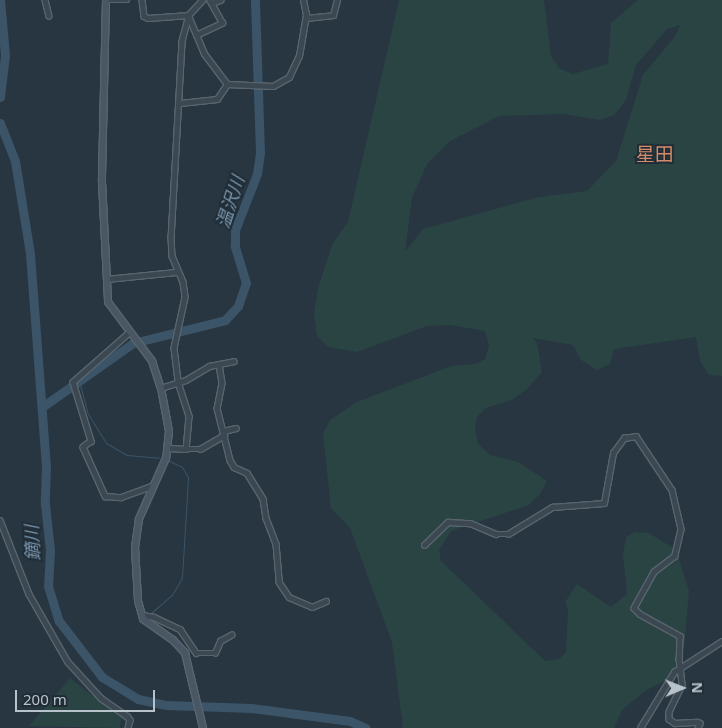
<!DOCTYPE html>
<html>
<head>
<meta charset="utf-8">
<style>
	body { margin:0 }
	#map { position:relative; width:722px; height:728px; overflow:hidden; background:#273641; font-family:"Noto Sans","Noto Sans JP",sans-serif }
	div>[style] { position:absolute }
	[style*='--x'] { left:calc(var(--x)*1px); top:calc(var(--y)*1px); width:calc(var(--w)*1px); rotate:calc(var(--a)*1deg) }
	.green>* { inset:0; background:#2a4443 }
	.stream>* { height:1px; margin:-0.5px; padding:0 0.5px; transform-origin:0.5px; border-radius:0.5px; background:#3b5468 }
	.river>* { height:9px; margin:-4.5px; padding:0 4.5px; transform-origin:4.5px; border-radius:4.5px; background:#3b5468 }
	.roads { filter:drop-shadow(1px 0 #59656e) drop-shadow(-1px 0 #59656e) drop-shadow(0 1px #59656e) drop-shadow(0 -1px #59656e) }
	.street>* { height:4.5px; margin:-2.25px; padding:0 2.25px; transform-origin:2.25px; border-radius:2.25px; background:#3b4751 }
	.secondary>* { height:6px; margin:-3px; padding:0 3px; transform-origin:3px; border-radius:3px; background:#495764 }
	span { translate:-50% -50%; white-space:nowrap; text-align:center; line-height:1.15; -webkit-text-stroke:4px #202c36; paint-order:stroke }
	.water-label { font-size:18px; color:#7996ad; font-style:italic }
	.quarter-label { font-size:19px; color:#d38b6b }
	.north { position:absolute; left:657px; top:663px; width:50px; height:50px; -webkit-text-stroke:4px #202c36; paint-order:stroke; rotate:89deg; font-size:14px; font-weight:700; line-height:20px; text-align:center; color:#b8c2cb }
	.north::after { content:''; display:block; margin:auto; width:18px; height:22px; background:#b8c2cb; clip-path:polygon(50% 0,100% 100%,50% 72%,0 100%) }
	.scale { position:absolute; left:15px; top:690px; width:140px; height:22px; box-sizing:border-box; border:2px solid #b8c2cb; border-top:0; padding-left:6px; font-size:15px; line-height:18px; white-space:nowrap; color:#b8c2cb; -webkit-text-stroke:4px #202c36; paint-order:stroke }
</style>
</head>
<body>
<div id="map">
	<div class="green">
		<div style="clip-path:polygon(evenodd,399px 0,544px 0,551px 56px,560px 69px,573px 74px,608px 64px,611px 23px,638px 0,722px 0,722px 376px,709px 375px,700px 361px,696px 337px,614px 349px,610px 364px,597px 370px,581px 360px,573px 345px,533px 338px,537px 343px,542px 372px,528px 388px,512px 400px,486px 408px,477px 417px,475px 429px,478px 444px,490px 455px,518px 462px,547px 481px,540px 494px,529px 505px,451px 531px,439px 550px,441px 561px,545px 661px,559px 659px,566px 652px,568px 611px,565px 602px,577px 584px,611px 607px,627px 594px,623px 554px,626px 537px,635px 532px,649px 533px,676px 550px,689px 591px,683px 660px,668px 679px,645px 691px,622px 710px,614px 728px,403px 728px,392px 642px,350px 528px,331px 508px,323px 434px,330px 420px,357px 402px,451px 366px,476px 364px,485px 359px,489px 345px,485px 331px,451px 325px,427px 326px,357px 352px,328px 347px,317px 336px,314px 314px,318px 288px,333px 243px,348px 222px,399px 0,680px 25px,676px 35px,643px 75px,616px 161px,587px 191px,539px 197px,423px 229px,405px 252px,412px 198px,427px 164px,450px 141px,499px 116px,563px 114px,600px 120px,614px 115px,626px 100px,636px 65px,667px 29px,680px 25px)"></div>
		<div style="clip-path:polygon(70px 678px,121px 718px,120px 728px,29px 726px)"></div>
	</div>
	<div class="stream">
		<div style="--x:79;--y:381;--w:34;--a:75"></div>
		<div style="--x:88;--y:414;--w:34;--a:58"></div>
		<div style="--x:106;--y:443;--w:24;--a:30"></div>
		<div style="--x:127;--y:455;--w:32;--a:5"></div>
		<div style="--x:151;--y:613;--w:28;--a:-41"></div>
		<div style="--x:172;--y:595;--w:20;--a:-60"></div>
		<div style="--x:182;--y:578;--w:101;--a:-86.6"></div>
		<div style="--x:188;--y:477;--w:12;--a:-121"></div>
		<div style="--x:182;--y:467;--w:17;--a:-155"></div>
	</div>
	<div class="river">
		<div style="--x:0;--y:97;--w:42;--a:-83.2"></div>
		<div style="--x:5;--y:55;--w:55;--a:-95.2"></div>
		<div style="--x:0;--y:123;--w:41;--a:68.5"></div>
		<div style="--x:15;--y:161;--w:94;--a:80.8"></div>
		<div style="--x:30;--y:254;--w:213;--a:85.7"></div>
		<div style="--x:46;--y:466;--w:38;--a:92"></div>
		<div style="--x:45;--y:504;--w:46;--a:83.8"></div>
		<div style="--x:50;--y:550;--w:36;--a:93"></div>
		<div style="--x:48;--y:586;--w:37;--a:73"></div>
		<div style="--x:59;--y:621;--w:71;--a:52.5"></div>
		<div style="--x:102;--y:677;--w:42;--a:31.4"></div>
		<div style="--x:138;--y:699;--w:29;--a:12"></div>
		<div style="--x:166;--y:705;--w:85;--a:2"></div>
		<div style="--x:251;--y:708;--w:100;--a:7.5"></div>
		<div style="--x:350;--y:721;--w:17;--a:24"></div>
		<div style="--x:42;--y:407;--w:111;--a:-35.1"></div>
		<div style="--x:133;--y:343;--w:95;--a:-14"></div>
		<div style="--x:225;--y:320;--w:19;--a:-47"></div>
		<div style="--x:238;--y:306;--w:24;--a:-71"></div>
		<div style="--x:246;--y:283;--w:39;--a:-107"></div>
		<div style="--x:235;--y:246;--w:16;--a:-90"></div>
		<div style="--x:235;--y:230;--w:60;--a:-68.6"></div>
		<div style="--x:257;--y:174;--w:22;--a:-82"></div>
		<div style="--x:260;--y:152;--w:152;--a:-91.9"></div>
	</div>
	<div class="roads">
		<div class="street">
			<div style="--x:45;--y:0;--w:16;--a:76"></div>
			<div style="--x:106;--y:0;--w:21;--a:0"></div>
			<div style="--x:142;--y:0;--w:16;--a:83"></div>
			<div style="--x:144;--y:16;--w:4;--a:27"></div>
			<div style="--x:148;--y:18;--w:41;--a:-4.2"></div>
			<div style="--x:203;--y:0;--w:21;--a:133"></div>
			<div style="--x:189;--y:15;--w:28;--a:105"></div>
			<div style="--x:182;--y:42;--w:195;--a:93.2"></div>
			<div style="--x:171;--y:237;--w:19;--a:87"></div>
			<div style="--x:172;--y:256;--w:28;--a:67"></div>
			<div style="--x:183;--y:282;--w:15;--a:82"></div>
			<div style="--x:185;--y:297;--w:52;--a:102.2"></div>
			<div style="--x:174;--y:348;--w:34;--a:83"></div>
			<div style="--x:178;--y:382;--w:36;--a:72"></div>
			<div style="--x:189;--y:416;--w:33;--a:95"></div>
			<div style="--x:186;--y:449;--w:14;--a:0"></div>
			<div style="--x:200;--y:449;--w:28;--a:-30"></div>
			<div style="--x:212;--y:3;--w:9;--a:-21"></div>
			<div style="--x:189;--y:17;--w:39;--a:67"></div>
			<div style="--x:204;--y:53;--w:39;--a:53"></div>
			<div style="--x:227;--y:84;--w:46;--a:2.5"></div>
			<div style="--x:273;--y:86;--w:18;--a:-29"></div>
			<div style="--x:289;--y:77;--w:23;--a:-65"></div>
			<div style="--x:299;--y:56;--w:42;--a:-80.3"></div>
			<div style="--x:306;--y:15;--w:15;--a:-101"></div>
			<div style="--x:306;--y:18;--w:27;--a:-6"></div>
			<div style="--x:333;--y:15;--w:16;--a:-75"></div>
			<div style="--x:196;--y:35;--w:29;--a:-25"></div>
			<div style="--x:222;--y:23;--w:26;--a:-119"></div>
			<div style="--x:180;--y:103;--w:37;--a:-6"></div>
			<div style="--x:217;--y:99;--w:18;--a:-56"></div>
			<div style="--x:106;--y:279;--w:70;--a:-5.7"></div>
			<div style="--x:130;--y:332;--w:76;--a:138.7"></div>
			<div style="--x:73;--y:382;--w:62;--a:73"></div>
			<div style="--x:91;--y:441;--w:10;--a:143"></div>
			<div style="--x:83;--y:447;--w:54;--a:65.8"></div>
			<div style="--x:105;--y:496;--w:16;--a:4"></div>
			<div style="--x:121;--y:497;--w:33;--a:-20"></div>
			<div style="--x:219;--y:364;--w:19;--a:81"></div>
			<div style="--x:222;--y:383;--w:25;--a:101"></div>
			<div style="--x:217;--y:408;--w:54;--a:76"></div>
			<div style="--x:230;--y:460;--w:8;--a:60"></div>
			<div style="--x:234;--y:467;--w:14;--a:25"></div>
			<div style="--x:247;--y:473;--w:31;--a:58"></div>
			<div style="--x:263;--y:499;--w:19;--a:81"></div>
			<div style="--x:266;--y:518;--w:28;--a:69"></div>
			<div style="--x:276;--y:544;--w:38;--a:85"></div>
			<div style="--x:279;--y:582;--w:18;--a:56"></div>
			<div style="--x:289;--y:597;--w:25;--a:23"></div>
			<div style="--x:312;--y:607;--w:15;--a:-23"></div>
			<div style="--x:161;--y:388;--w:26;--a:-18"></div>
			<div style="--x:186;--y:380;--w:27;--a:-31"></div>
			<div style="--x:209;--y:366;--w:25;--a:-11"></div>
			<div style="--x:223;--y:431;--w:13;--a:-13"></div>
			<div style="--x:169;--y:448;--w:17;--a:3"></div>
			<div style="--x:0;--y:520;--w:79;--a:68.6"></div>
			<div style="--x:29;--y:594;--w:78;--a:60.2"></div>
			<div style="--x:68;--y:662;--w:49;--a:47.5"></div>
			<div style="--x:101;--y:698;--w:32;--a:35"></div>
			<div style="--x:127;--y:716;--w:5;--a:53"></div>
			<div style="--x:130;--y:720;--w:8;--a:104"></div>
			<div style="--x:424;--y:545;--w:33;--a:-44"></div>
			<div style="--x:448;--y:522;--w:22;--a:3"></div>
			<div style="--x:470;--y:523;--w:28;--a:23"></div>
			<div style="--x:496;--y:534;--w:12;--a:0"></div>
			<div style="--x:508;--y:534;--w:52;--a:-31.5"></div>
			<div style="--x:552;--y:507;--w:52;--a:-4.4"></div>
			<div style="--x:604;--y:503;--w:51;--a:-79.8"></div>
			<div style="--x:613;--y:453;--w:19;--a:-54"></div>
			<div style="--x:624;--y:438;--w:12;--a:-9"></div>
			<div style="--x:636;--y:436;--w:65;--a:56.3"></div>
			<div style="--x:672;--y:490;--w:40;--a:77"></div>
			<div style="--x:681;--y:529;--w:28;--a:103"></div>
			<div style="--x:675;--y:556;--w:26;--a:143"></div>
			<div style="--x:654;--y:572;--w:41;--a:119.1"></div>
			<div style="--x:634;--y:608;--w:8;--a:45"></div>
			<div style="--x:640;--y:614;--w:46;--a:28.8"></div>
			<div style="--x:680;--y:636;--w:23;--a:92"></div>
			<div style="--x:679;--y:659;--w:26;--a:83"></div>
			<div style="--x:682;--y:685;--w:30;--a:116"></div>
			<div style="--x:669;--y:712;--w:7;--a:90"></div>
			<div style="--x:669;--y:719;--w:7;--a:34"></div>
			<div style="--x:675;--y:723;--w:22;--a:-3"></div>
			<div style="--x:697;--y:722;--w:3;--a:18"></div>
			<div style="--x:700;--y:723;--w:5;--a:112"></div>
			<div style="--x:142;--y:615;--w:12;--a:9"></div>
			<div style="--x:154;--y:617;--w:29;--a:25"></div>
			<div style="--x:180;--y:629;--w:29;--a:56"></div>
			<div style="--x:196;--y:653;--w:19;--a:0"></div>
			<div style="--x:215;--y:653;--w:13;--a:-67"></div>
			<div style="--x:220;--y:641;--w:13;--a:-29"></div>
			<div style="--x:640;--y:728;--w:66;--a:-58.7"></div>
			<div style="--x:674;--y:672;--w:57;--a:-32.9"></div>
		</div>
		<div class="secondary">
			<div style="--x:106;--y:0;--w:182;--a:91.3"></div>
			<div style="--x:102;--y:182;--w:120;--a:87.1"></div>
			<div style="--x:108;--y:302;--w:74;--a:53.3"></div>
			<div style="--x:152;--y:361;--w:28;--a:72"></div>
			<div style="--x:161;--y:388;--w:44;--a:79.5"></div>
			<div style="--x:169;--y:431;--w:27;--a:96"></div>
			<div style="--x:166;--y:458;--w:67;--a:113.9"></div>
			<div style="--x:139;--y:519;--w:28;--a:98"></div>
			<div style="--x:135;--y:547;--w:54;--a:86.8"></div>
			<div style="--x:138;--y:601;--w:19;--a:74"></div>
			<div style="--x:143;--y:619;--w:37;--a:35"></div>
			<div style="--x:173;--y:640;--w:18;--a:47"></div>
			<div style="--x:185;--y:653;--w:77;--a:76.5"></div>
		</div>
	</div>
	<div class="water-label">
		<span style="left:230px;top:202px;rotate:-72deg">温沢川</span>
		<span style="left:32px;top:543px;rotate:-93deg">鏑川</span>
	</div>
	<div class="quarter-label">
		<span style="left:655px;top:155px">星田</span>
	</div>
	<div class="north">N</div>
	<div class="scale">200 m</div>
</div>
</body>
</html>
